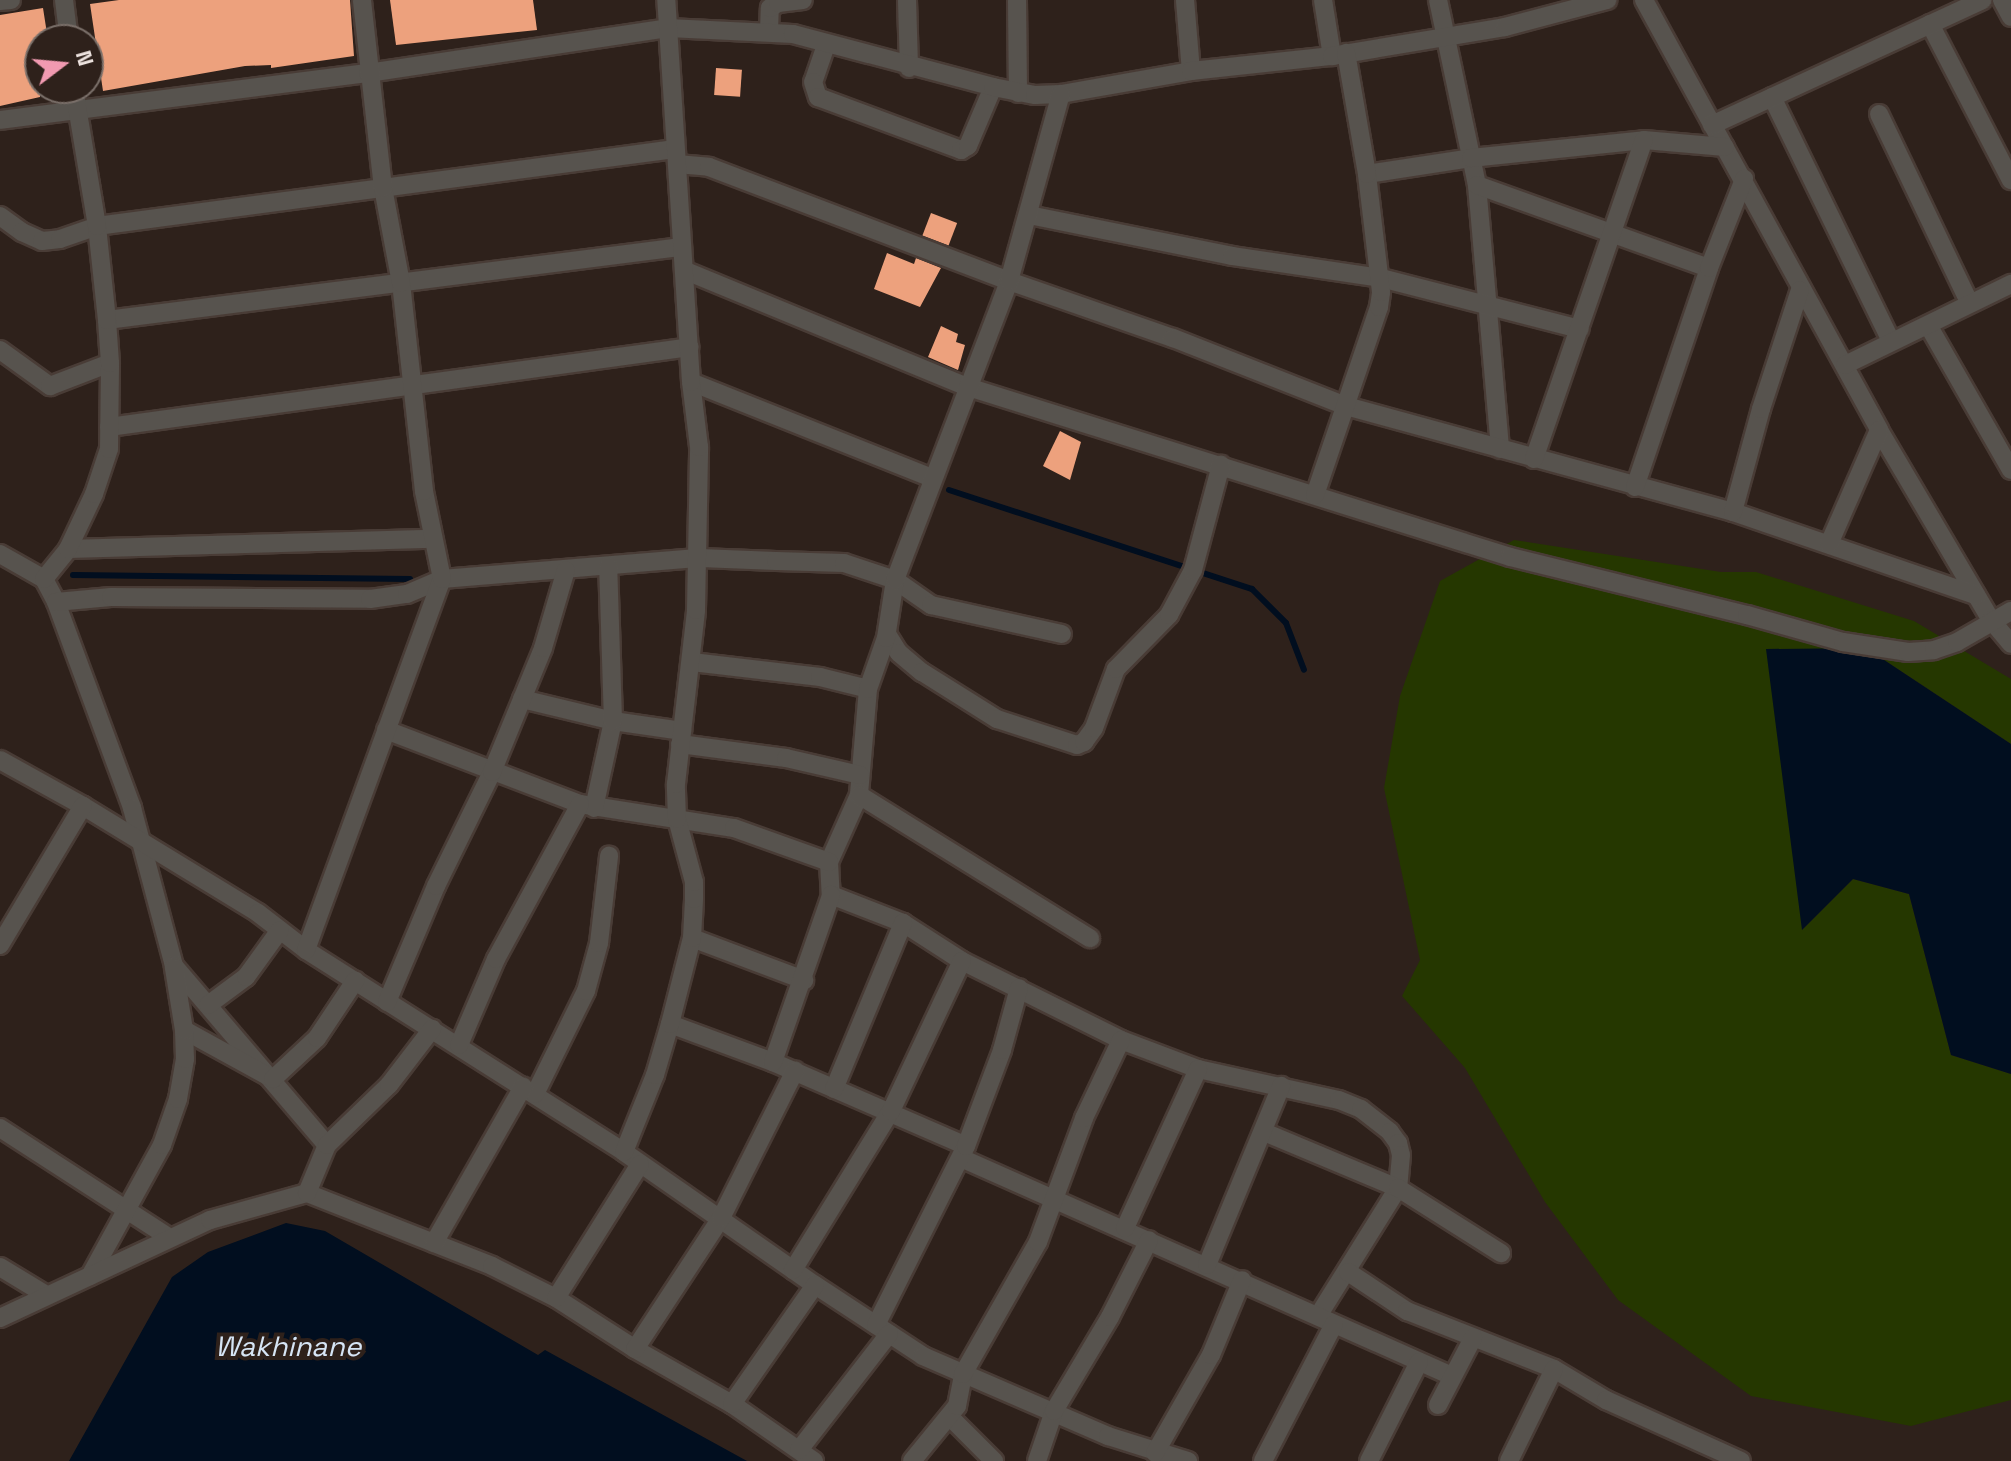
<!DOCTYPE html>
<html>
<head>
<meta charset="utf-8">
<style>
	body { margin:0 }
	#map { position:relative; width:2011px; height:1461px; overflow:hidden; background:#2e211b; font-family:"Space Grotesk",sans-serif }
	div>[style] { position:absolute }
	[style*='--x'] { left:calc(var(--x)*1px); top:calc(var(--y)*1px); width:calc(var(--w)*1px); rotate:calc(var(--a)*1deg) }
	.green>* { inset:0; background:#253700 }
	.water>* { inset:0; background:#010e1f }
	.stream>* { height:6px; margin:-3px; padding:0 3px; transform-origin:3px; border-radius:3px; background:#010e1f }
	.building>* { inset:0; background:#eda17d; transform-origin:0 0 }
	.roads { filter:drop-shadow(2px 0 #493c36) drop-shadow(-2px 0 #493c36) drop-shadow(0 2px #493c36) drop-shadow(0 -2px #493c36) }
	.street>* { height:18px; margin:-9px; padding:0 9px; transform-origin:9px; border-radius:9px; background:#57534e }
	span { translate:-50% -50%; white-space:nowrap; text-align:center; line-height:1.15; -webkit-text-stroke:8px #2e211b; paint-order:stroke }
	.water-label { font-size:28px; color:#d6e5f5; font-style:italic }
	.north { position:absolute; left:24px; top:24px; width:80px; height:80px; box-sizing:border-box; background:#2e211b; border:2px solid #7a6f69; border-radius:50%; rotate:74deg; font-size:22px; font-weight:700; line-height:32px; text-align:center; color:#ede3df }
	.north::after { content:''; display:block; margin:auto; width:28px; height:36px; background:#f19ab1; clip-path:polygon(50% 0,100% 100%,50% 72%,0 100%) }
</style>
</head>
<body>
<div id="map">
	<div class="green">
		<div style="clip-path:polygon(1514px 540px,1721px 572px,1756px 572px,1914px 621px,2011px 679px,2011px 744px,1866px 648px,1803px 929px,1853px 879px,1909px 894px,1951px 1055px,2011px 1074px,2011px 1400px,1911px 1426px,1751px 1396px,1618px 1300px,1545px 1202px,1465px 1068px,1402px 996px,1420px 960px,1384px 788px,1400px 696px,1440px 581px)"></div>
	</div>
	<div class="water">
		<div style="clip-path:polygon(1866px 648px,2011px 744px,2011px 1074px,1951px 1055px,1909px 894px,1853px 879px,1802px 930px,1766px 649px)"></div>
		<div style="clip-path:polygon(286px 1223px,325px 1231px,538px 1355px,545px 1350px,747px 1461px,69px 1461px,172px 1277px,208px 1252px)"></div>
	</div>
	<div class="stream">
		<div style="--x:949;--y:490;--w:319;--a:18.1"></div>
		<div style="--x:1252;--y:589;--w:48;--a:45"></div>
		<div style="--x:1286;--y:623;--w:50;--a:69"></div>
		<div style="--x:73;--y:575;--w:337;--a:0.7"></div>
	</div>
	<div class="building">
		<div style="clip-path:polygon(119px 0,350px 0,354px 56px,271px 68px,271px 65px,245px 66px,103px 91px,90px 4px)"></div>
		<div style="clip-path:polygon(390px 0,533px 0,537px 30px,396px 45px)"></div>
		<div style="clip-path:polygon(43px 8px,48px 40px,40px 40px,40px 97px,0 106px,0 15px)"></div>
		<div style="left:716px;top:68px;width:26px;height:27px;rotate:4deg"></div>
		<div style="left:931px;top:213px;width:28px;height:24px;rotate:21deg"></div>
		<div style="clip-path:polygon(887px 253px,914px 264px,916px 258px,941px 268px,920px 307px,874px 289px)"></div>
		<div style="clip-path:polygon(941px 326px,958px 334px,956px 342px,965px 345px,958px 370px,928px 357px)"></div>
		<div style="clip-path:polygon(1060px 431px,1081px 442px,1070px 480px,1043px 466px)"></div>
	</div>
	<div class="roads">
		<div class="street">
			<div style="--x:64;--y:0;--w:40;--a:82.9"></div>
			<div style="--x:907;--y:0;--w:68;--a:88.3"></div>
			<div style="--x:1017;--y:0;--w:93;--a:89.4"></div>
			<div style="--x:1185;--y:0;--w:71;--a:85.2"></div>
			<div style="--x:1323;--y:0;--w:57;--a:80.9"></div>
			<div style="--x:1438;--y:0;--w:189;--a:78.1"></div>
			<div style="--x:1477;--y:185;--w:265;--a:85"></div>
			<div style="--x:1644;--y:0;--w:490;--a:61.3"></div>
			<div style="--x:1879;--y:430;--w:221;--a:59.5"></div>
			<div style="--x:1991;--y:620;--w:31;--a:50"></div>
			<div style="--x:2002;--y:0;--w:19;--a:62"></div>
			<div style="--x:0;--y:1;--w:11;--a:-5"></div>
			<div style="--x:1930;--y:24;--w:176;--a:62.6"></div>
			<div style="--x:769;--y:31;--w:23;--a:-88"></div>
			<div style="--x:770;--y:8;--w:9;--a:-32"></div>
			<div style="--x:778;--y:3;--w:25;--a:-7"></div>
			<div style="--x:826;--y:45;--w:39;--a:109"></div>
			<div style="--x:813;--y:82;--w:16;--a:72"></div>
			<div style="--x:818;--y:97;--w:153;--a:20.3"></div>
			<div style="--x:961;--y:150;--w:8;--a:-30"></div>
			<div style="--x:968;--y:146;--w:64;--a:-67"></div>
			<div style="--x:1772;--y:97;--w:271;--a:64"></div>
			<div style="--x:1879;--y:114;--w:208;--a:64.4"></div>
			<div style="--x:0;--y:120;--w:371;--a:-7.3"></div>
			<div style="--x:368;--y:73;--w:303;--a:-8.5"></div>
			<div style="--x:668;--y:28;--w:125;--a:2.7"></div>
			<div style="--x:793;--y:34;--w:207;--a:14.8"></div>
			<div style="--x:993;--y:87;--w:43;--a:10.8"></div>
			<div style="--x:1035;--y:95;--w:26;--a:-2"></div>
			<div style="--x:1061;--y:94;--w:132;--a:-10"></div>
			<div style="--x:1191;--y:71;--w:142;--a:-6.1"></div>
			<div style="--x:1332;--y:56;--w:175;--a:-9.5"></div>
			<div style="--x:1505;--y:27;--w:106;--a:-14.8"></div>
			<div style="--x:1712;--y:125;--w:298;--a:-24.8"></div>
			<div style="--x:677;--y:164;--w:32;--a:5"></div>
			<div style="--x:709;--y:167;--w:321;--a:20.8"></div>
			<div style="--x:1009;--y:281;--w:174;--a:19.2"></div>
			<div style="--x:1173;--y:338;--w:186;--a:21.5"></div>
			<div style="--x:1346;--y:406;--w:401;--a:15.3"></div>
			<div style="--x:1733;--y:512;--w:257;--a:18.9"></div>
			<div style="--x:1367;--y:174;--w:105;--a:-8.7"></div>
			<div style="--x:1471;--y:158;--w:174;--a:-5.9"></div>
			<div style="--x:1644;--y:140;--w:81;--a:4.9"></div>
			<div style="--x:1477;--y:185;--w:246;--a:19.7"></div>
			<div style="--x:1029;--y:215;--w:207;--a:11.4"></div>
			<div style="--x:1232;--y:256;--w:151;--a:8.4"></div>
			<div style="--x:1381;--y:278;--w:205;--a:14.4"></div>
			<div style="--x:0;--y:216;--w:27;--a:36"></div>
			<div style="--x:22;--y:232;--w:22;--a:24"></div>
			<div style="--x:42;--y:241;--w:18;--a:-6"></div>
			<div style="--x:60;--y:239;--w:39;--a:-19"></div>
			<div style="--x:97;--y:226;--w:583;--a:-7.59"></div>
			<div style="--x:686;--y:271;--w:305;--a:22.4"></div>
			<div style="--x:968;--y:387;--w:568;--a:17.41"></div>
			<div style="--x:1510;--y:557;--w:244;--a:13.8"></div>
			<div style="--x:1747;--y:615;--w:100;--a:15.7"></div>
			<div style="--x:1843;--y:642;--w:66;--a:8.7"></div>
			<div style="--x:1908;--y:652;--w:26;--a:-4"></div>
			<div style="--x:1934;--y:650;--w:24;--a:-19"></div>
			<div style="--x:1957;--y:642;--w:62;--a:-29.9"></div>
			<div style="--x:107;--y:320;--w:579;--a:-7.25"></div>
			<div style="--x:1928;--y:325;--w:167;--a:60.2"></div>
			<div style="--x:0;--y:350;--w:62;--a:35.8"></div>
			<div style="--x:50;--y:386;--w:64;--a:-21"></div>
			<div style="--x:1845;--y:365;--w:185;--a:-26"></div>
			<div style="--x:691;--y:382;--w:259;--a:21.7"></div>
			<div style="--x:109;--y:427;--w:586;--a:-7.84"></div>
			<div style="--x:1534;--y:459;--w:337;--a:-71"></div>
			<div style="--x:1635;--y:487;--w:231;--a:-71.3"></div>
			<div style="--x:1709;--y:268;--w:96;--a:-68.5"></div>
			<div style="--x:1315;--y:495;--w:199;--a:-71.2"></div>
			<div style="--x:1379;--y:307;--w:15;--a:-82"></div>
			<div style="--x:1381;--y:292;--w:119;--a:-96.8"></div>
			<div style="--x:1367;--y:174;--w:123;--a:-99.8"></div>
			<div style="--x:1733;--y:512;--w:107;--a:-74.8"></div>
			<div style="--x:1761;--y:409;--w:125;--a:-71.9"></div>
			<div style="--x:1829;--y:544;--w:124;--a:-66.3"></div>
			<div style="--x:68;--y:549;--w:364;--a:-1.6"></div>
			<div style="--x:0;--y:554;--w:51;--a:29.6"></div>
			<div style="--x:44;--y:579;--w:26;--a:62"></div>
			<div style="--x:56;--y:602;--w:220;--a:69.7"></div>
			<div style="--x:132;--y:808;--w:163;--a:75.1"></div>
			<div style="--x:174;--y:966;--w:235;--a:49.5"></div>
			<div style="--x:44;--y:579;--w:38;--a:-51"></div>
			<div style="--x:68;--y:549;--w:61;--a:-64.7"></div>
			<div style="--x:94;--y:494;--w:47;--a:-71.6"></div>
			<div style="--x:109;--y:449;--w:86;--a:-89.3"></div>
			<div style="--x:110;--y:363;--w:43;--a:-94"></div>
			<div style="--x:107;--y:320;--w:95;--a:-96.1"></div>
			<div style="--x:97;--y:226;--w:140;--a:-99.5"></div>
			<div style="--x:56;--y:602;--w:55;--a:-5.2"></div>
			<div style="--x:111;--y:597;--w:259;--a:0.4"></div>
			<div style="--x:370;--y:599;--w:37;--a:-8"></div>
			<div style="--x:407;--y:594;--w:38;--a:-23"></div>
			<div style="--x:442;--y:579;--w:259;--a:-4.7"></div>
			<div style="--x:700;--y:558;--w:76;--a:2.3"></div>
			<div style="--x:776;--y:561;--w:68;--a:1.7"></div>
			<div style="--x:844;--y:563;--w:54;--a:18.4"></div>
			<div style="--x:895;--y:580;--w:44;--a:34.8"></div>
			<div style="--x:931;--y:605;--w:134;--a:12.5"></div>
			<div style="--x:887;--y:634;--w:22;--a:58"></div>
			<div style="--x:899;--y:653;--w:30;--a:40"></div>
			<div style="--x:922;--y:672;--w:89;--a:32.1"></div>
			<div style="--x:997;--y:719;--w:84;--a:18"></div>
			<div style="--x:1077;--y:745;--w:8;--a:-23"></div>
			<div style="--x:1084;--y:742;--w:17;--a:-54"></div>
			<div style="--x:1094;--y:728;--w:63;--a:-69.6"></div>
			<div style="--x:1116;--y:669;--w:76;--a:-45.5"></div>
			<div style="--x:1169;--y:615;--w:51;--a:-61.9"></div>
			<div style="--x:1193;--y:570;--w:109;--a:-75.1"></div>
			<div style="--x:692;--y:662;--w:129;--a:6.7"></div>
			<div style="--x:820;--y:677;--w:49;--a:14"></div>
			<div style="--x:868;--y:689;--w:106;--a:94.9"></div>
			<div style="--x:859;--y:795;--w:73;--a:114.1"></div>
			<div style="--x:829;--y:862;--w:33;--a:87"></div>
			<div style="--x:831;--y:895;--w:77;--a:21.3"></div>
			<div style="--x:903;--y:923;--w:70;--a:32.8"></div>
			<div style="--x:962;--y:961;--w:178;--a:26.4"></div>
			<div style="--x:1121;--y:1040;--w:82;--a:20.6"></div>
			<div style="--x:1198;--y:1069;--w:144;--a:12.4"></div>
			<div style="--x:1339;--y:1100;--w:24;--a:22"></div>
			<div style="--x:1361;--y:1109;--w:37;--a:38"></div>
			<div style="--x:1390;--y:1132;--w:14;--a:54"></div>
			<div style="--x:1398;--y:1143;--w:12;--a:76"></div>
			<div style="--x:1401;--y:1155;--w:33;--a:95"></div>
			<div style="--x:1398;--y:1188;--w:151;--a:122"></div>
			<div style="--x:868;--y:689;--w:54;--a:-70.6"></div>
			<div style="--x:886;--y:638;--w:59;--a:-81.2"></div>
			<div style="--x:895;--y:580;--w:320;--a:-69.1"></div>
			<div style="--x:1009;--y:281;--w:194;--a:-74.5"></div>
			<div style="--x:522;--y:699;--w:94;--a:13.6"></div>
			<div style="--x:613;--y:721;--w:70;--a:8.2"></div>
			<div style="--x:386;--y:730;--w:208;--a:20.9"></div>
			<div style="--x:580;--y:804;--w:156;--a:8.9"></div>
			<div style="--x:734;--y:828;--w:101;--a:19.7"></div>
			<div style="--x:680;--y:744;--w:107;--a:7.5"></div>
			<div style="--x:786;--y:758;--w:76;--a:12.9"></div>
			<div style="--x:0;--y:760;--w:95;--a:29"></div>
			<div style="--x:83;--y:806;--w:205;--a:31.4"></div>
			<div style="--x:258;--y:913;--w:61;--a:37.6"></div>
			<div style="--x:306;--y:950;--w:377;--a:32.4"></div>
			<div style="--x:624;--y:1152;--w:233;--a:34.9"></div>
			<div style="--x:815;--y:1285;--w:129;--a:33.3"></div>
			<div style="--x:923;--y:1356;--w:202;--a:23.4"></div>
			<div style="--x:1108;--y:1436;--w:84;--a:17.4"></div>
			<div style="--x:859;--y:795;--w:272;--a:31.8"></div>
			<div style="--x:594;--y:808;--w:89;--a:-77.7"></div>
			<div style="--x:613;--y:721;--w:155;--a:-91.8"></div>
			<div style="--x:692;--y:938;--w:120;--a:20.6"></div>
			<div style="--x:0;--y:945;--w:162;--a:-59.2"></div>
			<div style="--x:306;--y:950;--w:395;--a:-69.9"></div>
			<div style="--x:442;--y:579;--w:90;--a:-101.6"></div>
			<div style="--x:424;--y:491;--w:209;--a:-96.3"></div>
			<div style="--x:401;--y:283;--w:97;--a:-100.7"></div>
			<div style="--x:383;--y:188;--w:189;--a:-96.4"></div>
			<div style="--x:387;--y:1002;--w:126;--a:-67.1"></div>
			<div style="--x:436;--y:886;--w:127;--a:-63.8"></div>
			<div style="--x:492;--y:772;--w:134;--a:-67.6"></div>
			<div style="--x:543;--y:648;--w:81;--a:-73.6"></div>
			<div style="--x:208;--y:1005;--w:47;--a:-36.4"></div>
			<div style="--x:246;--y:977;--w:58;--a:-54.1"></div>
			<div style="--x:670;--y:1024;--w:110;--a:20.3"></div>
			<div style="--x:773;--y:1062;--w:210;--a:23.5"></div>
			<div style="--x:184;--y:1030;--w:102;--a:28.8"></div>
			<div style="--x:273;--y:1079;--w:60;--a:-43"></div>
			<div style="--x:317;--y:1038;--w:69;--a:-56.3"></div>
			<div style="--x:459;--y:1045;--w:94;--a:-66.7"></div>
			<div style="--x:496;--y:959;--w:176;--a:-61.5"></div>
			<div style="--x:773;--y:1062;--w:177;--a:-70.8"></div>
			<div style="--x:834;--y:1089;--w:180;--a:-67.4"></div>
			<div style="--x:535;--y:1094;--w:115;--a:-63.7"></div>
			<div style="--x:586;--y:991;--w:50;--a:-74.8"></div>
			<div style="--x:599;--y:943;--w:88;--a:-83.4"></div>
			<div style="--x:0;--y:1128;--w:202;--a:32.9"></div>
			<div style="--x:1264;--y:1132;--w:145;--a:22.7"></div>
			<div style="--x:1398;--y:1188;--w:122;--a:32.3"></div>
			<div style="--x:624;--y:1152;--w:83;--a:-68.1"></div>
			<div style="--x:655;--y:1075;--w:53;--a:-73.6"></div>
			<div style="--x:670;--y:1024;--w:89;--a:-75.7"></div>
			<div style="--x:692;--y:938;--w:39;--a:-87"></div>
			<div style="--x:694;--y:899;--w:17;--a:-90"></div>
			<div style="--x:694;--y:882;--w:65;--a:-105.1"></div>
			<div style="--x:677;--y:819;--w:35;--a:-92"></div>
			<div style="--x:676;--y:784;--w:175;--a:-83.4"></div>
			<div style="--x:696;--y:610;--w:163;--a:-88.9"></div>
			<div style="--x:699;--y:447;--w:65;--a:-97"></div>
			<div style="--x:691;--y:382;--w:383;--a:-93.7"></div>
			<div style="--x:961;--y:1158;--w:537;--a:23.94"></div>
			<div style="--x:307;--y:1193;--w:199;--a:21.5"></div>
			<div style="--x:492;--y:1266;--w:72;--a:26.6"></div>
			<div style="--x:556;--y:1298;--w:94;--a:32.8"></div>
			<div style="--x:635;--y:1349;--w:112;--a:29.6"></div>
			<div style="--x:732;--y:1404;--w:100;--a:34.8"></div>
			<div style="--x:1125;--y:1228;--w:175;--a:-65.3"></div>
			<div style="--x:434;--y:1243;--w:180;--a:-60.3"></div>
			<div style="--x:1207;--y:1265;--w:194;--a:-67.5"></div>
			<div style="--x:0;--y:1267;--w:54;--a:31.3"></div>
			<div style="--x:793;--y:1270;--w:187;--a:-58.4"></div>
			<div style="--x:891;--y:1111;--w:166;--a:-64.7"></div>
			<div style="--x:1348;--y:1272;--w:71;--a:33.5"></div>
			<div style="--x:1407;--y:1311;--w:158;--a:21.5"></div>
			<div style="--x:1554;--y:1369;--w:61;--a:30.8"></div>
			<div style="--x:1606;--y:1400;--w:148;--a:24.3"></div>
			<div style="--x:90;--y:1276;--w:149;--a:-61.2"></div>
			<div style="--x:162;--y:1145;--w:49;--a:-70.8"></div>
			<div style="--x:178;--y:1099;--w:41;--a:-80.1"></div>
			<div style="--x:185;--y:1059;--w:29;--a:-92"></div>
			<div style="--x:184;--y:1030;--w:63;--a:-99.2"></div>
			<div style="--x:556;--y:1298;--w:158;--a:-57.9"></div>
			<div style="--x:0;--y:1318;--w:232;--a:-25"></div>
			<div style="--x:210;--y:1220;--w:101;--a:-15.6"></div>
			<div style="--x:307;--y:1193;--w:52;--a:-67.4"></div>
			<div style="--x:327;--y:1145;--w:86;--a:-44.1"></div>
			<div style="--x:389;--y:1085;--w:71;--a:-52.5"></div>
			<div style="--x:876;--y:1325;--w:200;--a:-63.3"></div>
			<div style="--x:966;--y:1146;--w:103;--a:-69.4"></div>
			<div style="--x:1002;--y:1050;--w:64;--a:-74.7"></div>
			<div style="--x:635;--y:1349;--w:157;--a:-56.7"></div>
			<div style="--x:721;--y:1218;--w:165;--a:-63.3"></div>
			<div style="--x:732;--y:1404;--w:145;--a:-55.1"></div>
			<div style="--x:1438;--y:1405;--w:76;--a:-62.4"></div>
			<div style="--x:951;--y:1418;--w:61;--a:45"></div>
			<div style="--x:799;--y:1450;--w:147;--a:-52.2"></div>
			<div style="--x:1155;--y:1453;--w:113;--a:-60.3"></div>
			<div style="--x:1211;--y:1355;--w:81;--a:-67.5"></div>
			<div style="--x:912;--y:1461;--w:71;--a:-50.7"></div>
			<div style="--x:957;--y:1406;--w:33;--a:-79"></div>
			<div style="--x:963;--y:1374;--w:152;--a:-60.4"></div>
			<div style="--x:1038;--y:1242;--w:132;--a:-69.6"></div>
			<div style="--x:1084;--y:1118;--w:86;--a:-64.6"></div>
			<div style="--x:1037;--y:1461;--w:53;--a:-71.2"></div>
			<div style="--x:1054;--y:1411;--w:109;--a:-59.2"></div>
			<div style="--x:1110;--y:1317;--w:86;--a:-63.1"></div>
			<div style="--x:1263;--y:1461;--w:154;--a:-62.6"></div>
			<div style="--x:1369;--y:1461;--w:111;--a:-63.2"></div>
			<div style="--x:1509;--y:1461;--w:102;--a:-63.9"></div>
		</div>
	</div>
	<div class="water-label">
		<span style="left:288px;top:1346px">Wakhinane</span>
	</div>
	<div class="north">N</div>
</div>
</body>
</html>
